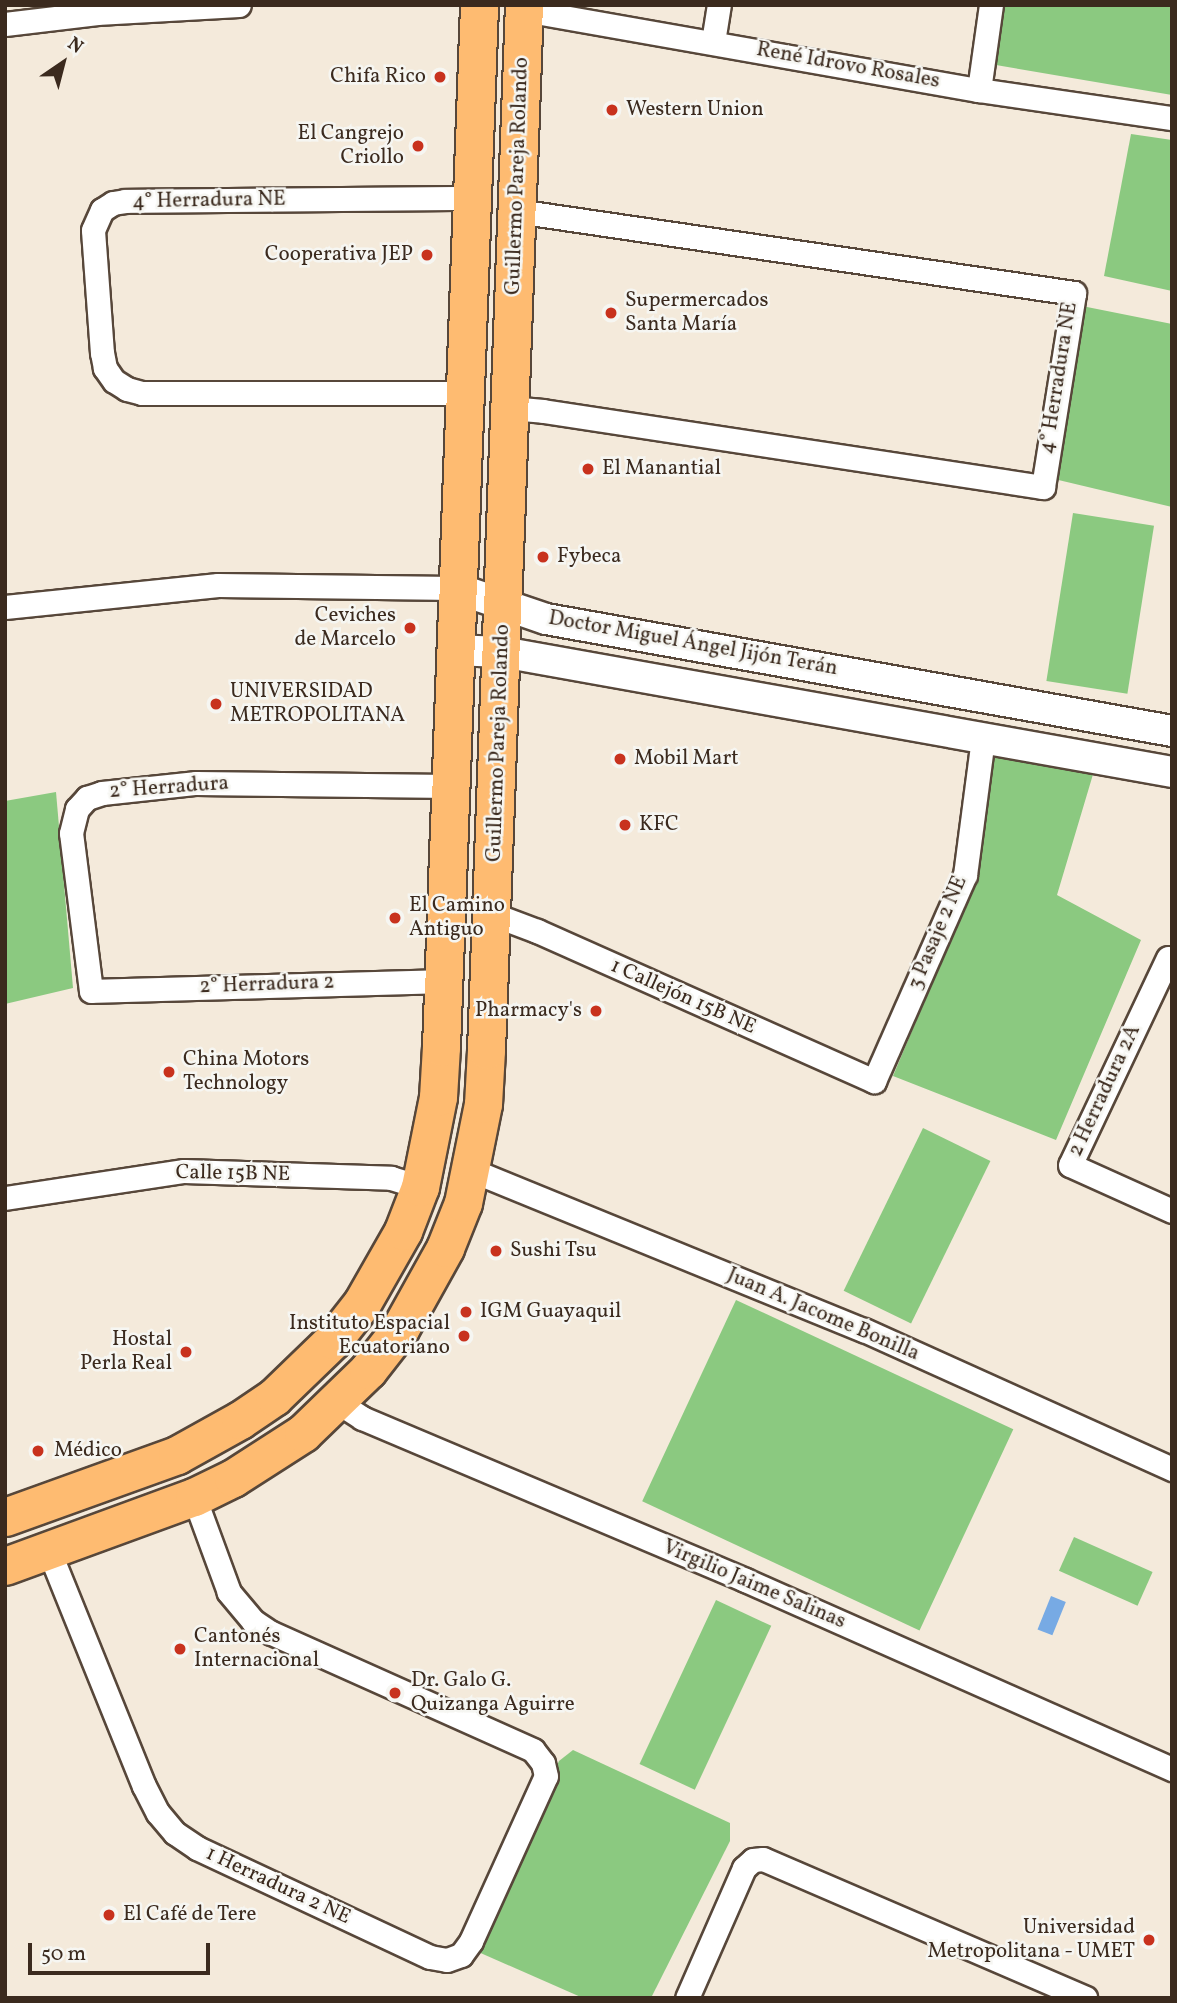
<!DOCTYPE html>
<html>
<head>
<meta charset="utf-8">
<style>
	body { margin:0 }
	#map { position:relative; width:1177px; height:2003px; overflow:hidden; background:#f4eadb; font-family:Vollkorn,serif }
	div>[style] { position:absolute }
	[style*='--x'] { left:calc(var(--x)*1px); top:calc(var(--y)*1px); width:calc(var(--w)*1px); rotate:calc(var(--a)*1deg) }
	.green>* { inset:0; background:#8bc980; transform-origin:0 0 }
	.water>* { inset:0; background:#77aae4; transform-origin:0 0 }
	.roads { filter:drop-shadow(2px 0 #57473a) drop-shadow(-2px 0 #57473a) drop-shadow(0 2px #57473a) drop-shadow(0 -2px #57473a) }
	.minor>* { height:23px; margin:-11.5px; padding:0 11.5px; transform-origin:11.5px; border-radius:11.5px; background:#fff }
	.tertiary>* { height:30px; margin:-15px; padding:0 15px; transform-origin:15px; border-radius:15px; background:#fff }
	.primary>* { height:37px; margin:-18.5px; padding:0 18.5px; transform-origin:18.5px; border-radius:18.5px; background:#febb71 }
	.dots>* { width:19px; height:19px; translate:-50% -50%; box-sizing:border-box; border:4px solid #f6f6f2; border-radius:50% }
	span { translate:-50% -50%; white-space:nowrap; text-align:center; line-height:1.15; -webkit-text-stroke:5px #f6f6f2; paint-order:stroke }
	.street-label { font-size:21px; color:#3b2a1e }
	.poi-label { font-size:21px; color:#3b2a1e }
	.right { translate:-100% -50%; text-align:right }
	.left { translate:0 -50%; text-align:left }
	.frame { position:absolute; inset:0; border:7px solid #3b2a1e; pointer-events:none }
	.north { position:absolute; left:28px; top:28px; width:70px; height:70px; -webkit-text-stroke:5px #f6f6f2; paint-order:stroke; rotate:35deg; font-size:19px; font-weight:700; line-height:28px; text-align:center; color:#3b2a1e }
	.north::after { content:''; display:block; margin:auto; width:24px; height:32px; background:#3b2a1e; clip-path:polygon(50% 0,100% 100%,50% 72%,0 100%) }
	.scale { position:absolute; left:28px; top:1943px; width:182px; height:32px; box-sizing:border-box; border:4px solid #3b2a1e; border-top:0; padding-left:9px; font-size:21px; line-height:24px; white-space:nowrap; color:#3b2a1e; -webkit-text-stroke:5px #f6f6f2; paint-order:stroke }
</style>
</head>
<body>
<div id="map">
	<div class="green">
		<div style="clip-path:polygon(1000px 5px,1172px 5px,1172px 95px,990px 64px)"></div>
		<div style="clip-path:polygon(1131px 134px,1172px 140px,1172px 291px,1104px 276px)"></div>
		<div style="clip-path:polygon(1082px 306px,1172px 324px,1172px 507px,1050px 478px)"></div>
		<div style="left:1073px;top:513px;width:82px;height:170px;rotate:9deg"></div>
		<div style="clip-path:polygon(991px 750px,1094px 771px,1057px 895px,1141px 940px,1056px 1140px,893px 1076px,975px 881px)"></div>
		<div style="clip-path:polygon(56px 792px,73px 988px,5px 1004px,5px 801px)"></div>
		<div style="left:923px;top:1128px;width:75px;height:181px;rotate:26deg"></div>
		<div style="left:736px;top:1300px;width:306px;height:222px;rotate:25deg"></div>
		<div style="left:1074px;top:1537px;width:86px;height:37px;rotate:24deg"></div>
		<div style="left:716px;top:1600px;width:61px;height:181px;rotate:25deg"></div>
		<div style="clip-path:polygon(573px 1750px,730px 1823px,730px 1841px,651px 1998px,583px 1998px,476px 1951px,559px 1761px)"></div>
	</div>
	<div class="water">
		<div style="left:1051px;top:1596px;width:16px;height:36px;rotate:22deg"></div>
	</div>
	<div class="roads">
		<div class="minor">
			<div style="--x:524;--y:10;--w:462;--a:10"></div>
			<div style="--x:979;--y:90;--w:195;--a:8.3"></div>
			<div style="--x:5;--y:24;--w:93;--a:-6.8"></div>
			<div style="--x:97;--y:13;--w:142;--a:-3.2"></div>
			<div style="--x:713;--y:42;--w:37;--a:-81"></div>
			<div style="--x:979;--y:90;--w:86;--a:-82"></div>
			<div style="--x:465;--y:393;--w:323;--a:180"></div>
			<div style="--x:142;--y:393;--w:16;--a:-165"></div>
			<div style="--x:127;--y:389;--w:15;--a:-148"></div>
			<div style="--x:114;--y:381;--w:16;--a:-125"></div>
			<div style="--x:105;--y:368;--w:15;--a:-101"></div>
			<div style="--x:102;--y:353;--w:123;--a:-94.2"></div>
			<div style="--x:93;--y:230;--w:22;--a:-66"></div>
			<div style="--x:102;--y:210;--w:13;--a:-32"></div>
			<div style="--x:113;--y:203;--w:12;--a:-9"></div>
			<div style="--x:125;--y:201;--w:347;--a:-0.5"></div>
			<div style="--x:510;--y:408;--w:33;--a:5"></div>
			<div style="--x:543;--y:411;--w:506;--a:8.64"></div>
			<div style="--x:1043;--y:487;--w:196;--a:-80.9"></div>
			<div style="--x:1074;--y:293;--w:563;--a:-171.63"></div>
			<div style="--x:5;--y:607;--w:214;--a:-5.9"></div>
			<div style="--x:218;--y:585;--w:237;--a:0.7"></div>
			<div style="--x:492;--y:914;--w:48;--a:20.7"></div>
			<div style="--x:537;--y:931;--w:369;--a:24"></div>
			<div style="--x:874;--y:1081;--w:225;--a:-66.2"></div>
			<div style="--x:965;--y:875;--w:138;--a:-82.5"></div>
			<div style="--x:1172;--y:960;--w:4;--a:-153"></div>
			<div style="--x:1168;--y:958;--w:229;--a:115.3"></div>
			<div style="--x:1070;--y:1165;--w:112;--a:24.3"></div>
			<div style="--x:444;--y:981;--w:353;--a:178.4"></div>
			<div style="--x:91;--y:991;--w:159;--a:-97.2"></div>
			<div style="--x:71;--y:833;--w:25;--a:-76"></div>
			<div style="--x:77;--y:809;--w:15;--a:-48"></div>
			<div style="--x:87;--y:798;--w:16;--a:-18"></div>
			<div style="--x:102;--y:793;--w:95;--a:-6.1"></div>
			<div style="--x:196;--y:783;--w:255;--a:0.7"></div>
			<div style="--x:471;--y:1170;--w:424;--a:22.2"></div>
			<div style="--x:864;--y:1330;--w:338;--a:24.3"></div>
			<div style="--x:5;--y:1198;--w:181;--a:-8.6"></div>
			<div style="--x:184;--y:1171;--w:207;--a:1.9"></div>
			<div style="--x:391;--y:1178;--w:30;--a:17"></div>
			<div style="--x:336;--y:1401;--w:31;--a:33"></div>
			<div style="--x:362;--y:1418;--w:416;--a:22.9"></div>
			<div style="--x:745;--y:1580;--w:467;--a:23.9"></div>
			<div style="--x:49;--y:1551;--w:253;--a:68"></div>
			<div style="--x:144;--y:1786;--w:30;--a:63"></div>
			<div style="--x:158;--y:1813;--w:26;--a:50"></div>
			<div style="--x:175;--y:1833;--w:27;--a:34"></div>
			<div style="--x:197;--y:1848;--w:257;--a:25.1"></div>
			<div style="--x:430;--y:1957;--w:17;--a:10"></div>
			<div style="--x:447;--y:1960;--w:15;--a:-20"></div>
			<div style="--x:461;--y:1955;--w:17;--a:-54"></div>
			<div style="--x:471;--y:1941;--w:181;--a:-65.6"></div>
			<div style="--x:546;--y:1776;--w:13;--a:-103"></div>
			<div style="--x:543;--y:1763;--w:16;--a:-128"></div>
			<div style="--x:533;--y:1750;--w:287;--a:-155.9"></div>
			<div style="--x:271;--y:1633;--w:22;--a:-146"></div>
			<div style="--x:253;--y:1621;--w:38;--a:-130"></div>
			<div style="--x:229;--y:1592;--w:101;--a:-110.2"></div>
			<div style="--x:687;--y:1998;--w:142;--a:-66.3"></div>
			<div style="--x:744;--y:1868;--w:12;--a:-42"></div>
			<div style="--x:753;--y:1860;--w:10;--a:-6"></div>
			<div style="--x:763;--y:1859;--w:351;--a:23.3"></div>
		</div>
		<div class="tertiary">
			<div style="--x:455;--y:588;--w:96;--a:18.8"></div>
			<div style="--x:546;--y:619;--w:636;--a:10.14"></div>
			<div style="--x:453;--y:650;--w:49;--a:2.3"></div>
			<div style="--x:502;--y:652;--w:681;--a:10.15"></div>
		</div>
		<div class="primary">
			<div style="--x:5;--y:1517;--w:183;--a:-19.8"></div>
			<div style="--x:177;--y:1455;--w:72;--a:-29.1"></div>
			<div style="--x:240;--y:1420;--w:41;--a:-34.1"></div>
			<div style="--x:274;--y:1397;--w:82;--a:-44"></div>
			<div style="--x:333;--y:1340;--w:47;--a:-51.9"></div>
			<div style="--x:362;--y:1303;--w:83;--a:-60.3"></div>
			<div style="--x:403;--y:1231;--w:47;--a:-68.9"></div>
			<div style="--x:420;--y:1187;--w:92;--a:-78.7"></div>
			<div style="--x:438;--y:1097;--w:50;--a:-86.6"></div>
			<div style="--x:441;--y:1047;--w:1043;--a:-87.91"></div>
			<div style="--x:5;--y:1566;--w:201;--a:-20.1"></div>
			<div style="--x:194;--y:1497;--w:43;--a:-26"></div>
			<div style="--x:233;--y:1478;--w:83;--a:-32.7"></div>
			<div style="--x:303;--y:1433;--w:91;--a:-44.1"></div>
			<div style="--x:368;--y:1370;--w:52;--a:-52"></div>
			<div style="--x:400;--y:1329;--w:93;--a:-60.9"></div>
			<div style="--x:445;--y:1248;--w:48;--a:-68.2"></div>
			<div style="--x:463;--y:1203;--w:101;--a:-78.6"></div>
			<div style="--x:483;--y:1104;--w:54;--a:-86.8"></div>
			<div style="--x:486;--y:1050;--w:1046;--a:-87.92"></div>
		</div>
	</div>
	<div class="dots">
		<div style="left:440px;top:77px;background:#c8321e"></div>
		<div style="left:612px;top:110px;background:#c8321e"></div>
		<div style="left:418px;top:146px;background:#c8321e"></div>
		<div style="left:427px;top:255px;background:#c8321e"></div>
		<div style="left:611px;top:313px;background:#c8321e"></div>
		<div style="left:588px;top:469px;background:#c8321e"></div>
		<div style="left:543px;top:557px;background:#c8321e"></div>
		<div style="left:410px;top:628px;background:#c8321e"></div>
		<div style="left:216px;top:704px;background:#c8321e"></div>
		<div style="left:620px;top:759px;background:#c8321e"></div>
		<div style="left:625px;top:825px;background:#c8321e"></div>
		<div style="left:395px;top:918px;background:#c8321e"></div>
		<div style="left:596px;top:1011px;background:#c8321e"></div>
		<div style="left:169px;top:1072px;background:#c8321e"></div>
		<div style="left:496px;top:1251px;background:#c8321e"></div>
		<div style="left:466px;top:1312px;background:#c8321e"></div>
		<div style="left:464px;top:1336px;background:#c8321e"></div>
		<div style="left:186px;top:1352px;background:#c8321e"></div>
		<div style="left:38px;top:1451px;background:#c8321e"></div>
		<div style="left:180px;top:1649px;background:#c8321e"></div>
		<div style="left:395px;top:1693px;background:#c8321e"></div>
		<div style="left:109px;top:1915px;background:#c8321e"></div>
		<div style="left:1149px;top:1940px;background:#c8321e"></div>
	</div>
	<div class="street-label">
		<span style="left:848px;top:66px;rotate:10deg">René Idrovo Rosales</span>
		<span style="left:518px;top:176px;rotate:-88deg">Guillermo Pareja Rolando</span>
		<span style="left:209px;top:201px;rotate:-1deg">4° Herradura NE</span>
		<span style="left:1059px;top:378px;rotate:-81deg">4° Herradura NE</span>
		<span style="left:693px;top:644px;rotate:10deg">Doctor Miguel Ángel Jijón Terán</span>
		<span style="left:499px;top:743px;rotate:-88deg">Guillermo Pareja Rolando</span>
		<span style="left:169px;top:788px;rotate:-4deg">2° Herradura</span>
		<span style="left:938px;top:933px;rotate:-67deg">3 Pasaje 2 NE</span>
		<span style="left:267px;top:985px;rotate:-2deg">2° Herradura 2</span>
		<span style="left:683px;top:997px;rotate:24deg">1 Callejón 15B NE</span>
		<span style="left:1105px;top:1091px;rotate:-65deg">2 Herradura 2A</span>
		<span style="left:233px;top:1174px;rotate:1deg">Calle 15B NE</span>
		<span style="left:823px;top:1315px;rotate:23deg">Juan A. Jacome Bonilla</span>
		<span style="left:754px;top:1585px;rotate:23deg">Virgilio Jaime Salinas</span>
		<span style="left:278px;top:1886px;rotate:25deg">1 Herradura 2 NE</span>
	</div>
	<div class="poi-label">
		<span class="right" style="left:426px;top:77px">Chifa Rico</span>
		<span class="left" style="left:626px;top:110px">Western Union</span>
		<span class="right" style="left:404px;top:146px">El Cangrejo<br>Criollo</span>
		<span class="right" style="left:413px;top:255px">Cooperativa JEP</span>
		<span class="left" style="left:625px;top:313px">Supermercados<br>Santa María</span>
		<span class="left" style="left:602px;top:469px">El Manantial</span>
		<span class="left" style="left:557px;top:557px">Fybeca</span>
		<span class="right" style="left:396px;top:628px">Ceviches<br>de Marcelo</span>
		<span class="left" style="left:230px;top:704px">UNIVERSIDAD<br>METROPOLITANA</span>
		<span class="left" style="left:634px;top:759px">Mobil Mart</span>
		<span class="left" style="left:639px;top:825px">KFC</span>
		<span class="left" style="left:409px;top:918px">El Camino<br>Antiguo</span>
		<span class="right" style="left:582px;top:1011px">Pharmacy's</span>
		<span class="left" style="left:183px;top:1072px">China Motors<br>Technology</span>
		<span class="left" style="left:510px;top:1251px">Sushi Tsu</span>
		<span class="left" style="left:480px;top:1312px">IGM Guayaquil</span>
		<span class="right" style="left:450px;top:1336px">Instituto Espacial<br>Ecuatoriano</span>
		<span class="right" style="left:172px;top:1352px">Hostal<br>Perla Real</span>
		<span class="left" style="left:54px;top:1451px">Médico</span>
		<span class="left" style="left:194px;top:1649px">Cantonés<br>Internacional</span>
		<span class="left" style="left:411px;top:1693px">Dr. Galo G.<br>Quizanga Aguirre</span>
		<span class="left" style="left:123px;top:1915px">El Café de Tere</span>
		<span class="right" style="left:1135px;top:1940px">Universidad<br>Metropolitana - UMET</span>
	</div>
	<div class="frame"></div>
	<div class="north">N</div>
	<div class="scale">50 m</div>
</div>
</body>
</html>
